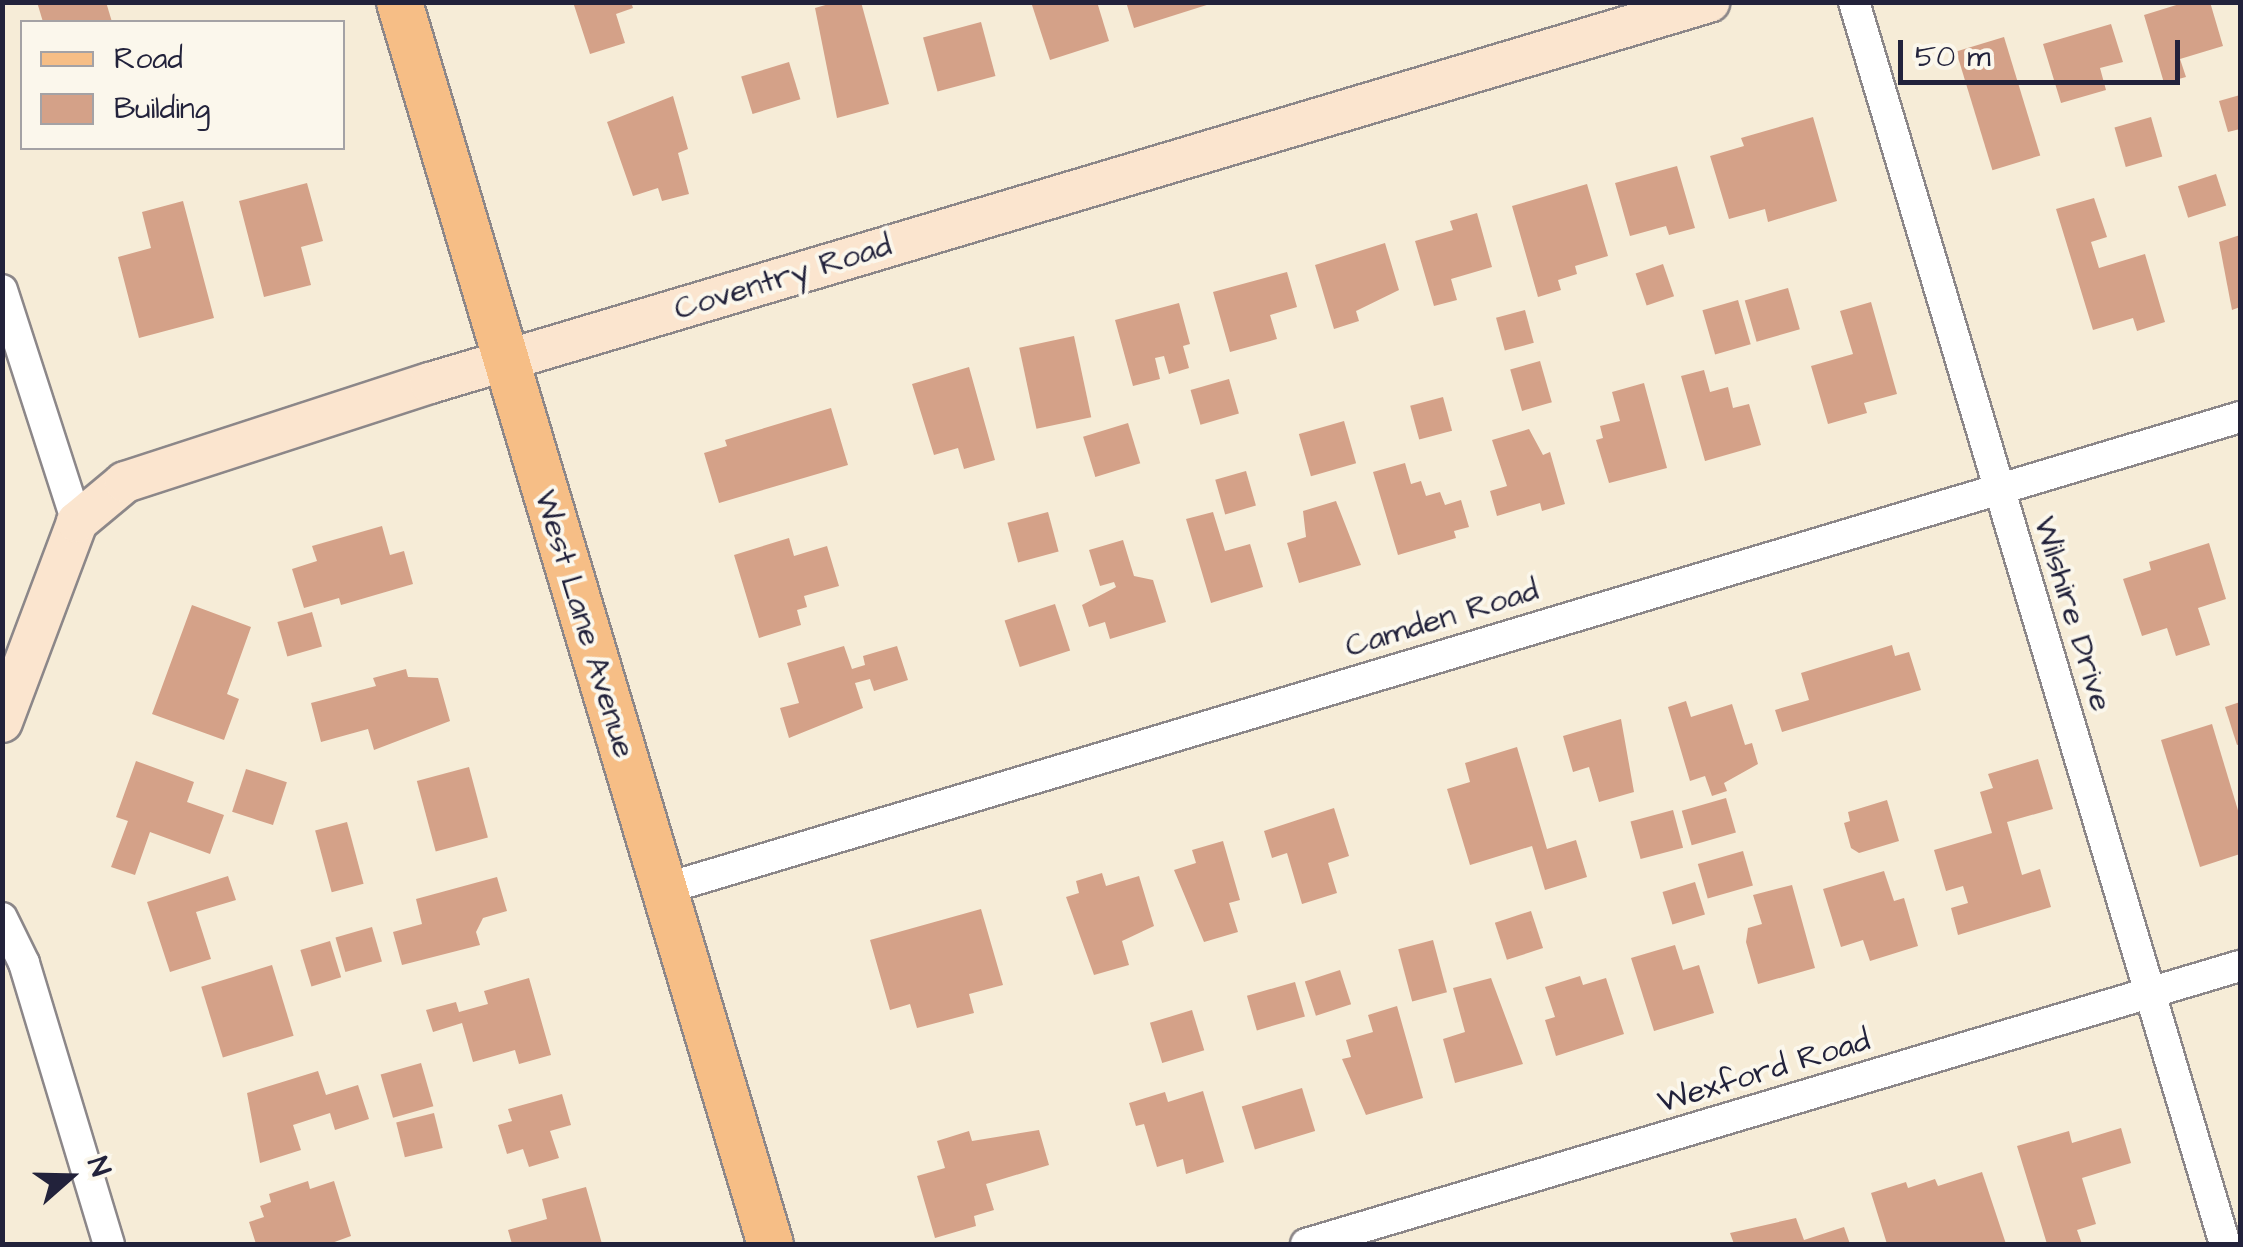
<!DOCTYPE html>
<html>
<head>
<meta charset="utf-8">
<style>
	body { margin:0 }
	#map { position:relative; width:2243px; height:1247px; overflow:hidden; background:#f6ecd7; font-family:"Architects Daughter",sans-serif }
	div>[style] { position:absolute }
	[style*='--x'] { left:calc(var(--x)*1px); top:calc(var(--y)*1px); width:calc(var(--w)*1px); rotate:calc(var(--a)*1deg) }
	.building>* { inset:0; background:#d4a188; transform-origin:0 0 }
	.roads { filter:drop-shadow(2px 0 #8c8789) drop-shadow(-2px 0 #8c8789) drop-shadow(0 2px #8c8789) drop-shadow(0 -2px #8c8789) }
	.street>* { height:30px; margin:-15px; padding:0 15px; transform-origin:15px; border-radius:15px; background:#fff }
	.secondary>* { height:40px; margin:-20px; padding:0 20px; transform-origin:20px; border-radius:20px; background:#fbe5cf }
	.primary>* { height:45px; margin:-22.5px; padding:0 22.5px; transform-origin:22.5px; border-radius:22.5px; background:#f6be86 }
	span { translate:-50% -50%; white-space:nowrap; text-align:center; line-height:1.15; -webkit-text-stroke:8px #fbf7ec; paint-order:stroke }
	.street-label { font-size:32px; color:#22223b }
	.frame { position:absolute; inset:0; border:5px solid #22223b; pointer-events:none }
	.legend { position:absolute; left:20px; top:20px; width:325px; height:130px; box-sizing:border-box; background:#fbf7ec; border:2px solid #a4a2a5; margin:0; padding:12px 18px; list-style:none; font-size:30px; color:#22223b }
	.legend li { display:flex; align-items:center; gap:20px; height:50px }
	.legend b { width:50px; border:2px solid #a4a2a5 }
	.north { position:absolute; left:20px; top:1127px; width:100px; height:100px; -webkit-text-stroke:8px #fbf7ec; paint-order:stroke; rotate:70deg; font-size:28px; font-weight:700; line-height:40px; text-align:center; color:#22223b }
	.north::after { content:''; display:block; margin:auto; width:35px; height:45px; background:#22223b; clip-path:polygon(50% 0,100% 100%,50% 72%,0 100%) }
	.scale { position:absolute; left:1898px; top:40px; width:282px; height:45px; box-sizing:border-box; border:5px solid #22223b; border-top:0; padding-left:12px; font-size:30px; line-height:35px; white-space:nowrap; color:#22223b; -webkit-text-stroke:8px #fbf7ec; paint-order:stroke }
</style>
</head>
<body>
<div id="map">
	<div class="building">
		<div style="clip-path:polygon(37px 2px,106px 2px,112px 22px,43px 22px)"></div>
		<div style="clip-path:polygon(573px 2px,631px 2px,633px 8px,616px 14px,625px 43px,590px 54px)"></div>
		<div style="clip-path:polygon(836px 2px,861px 2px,889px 104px,837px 118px,815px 8px)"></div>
		<div style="clip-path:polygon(1031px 2px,1097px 2px,1109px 41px,1050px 60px)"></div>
		<div style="clip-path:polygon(1126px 2px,1212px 2px,1213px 3px,1134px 28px)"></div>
		<div style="clip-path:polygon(2186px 2px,2210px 2px,2223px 46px,2180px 59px,2186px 77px,2164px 83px,2144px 15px)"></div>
		<div style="left:981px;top:22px;width:56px;height:60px;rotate:75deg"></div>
		<div style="clip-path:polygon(2111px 24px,2123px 62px,2100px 68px,2106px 90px,2061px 103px,2043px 44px)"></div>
		<div style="left:2004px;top:37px;width:124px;height:50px;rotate:73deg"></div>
		<div style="left:789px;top:62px;width:39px;height:50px;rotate:73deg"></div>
		<div style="clip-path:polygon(2240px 95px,2240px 129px,2228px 132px,2219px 101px)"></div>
		<div style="clip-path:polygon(673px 96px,688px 149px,678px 153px,689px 194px,662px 201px,658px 188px,633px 196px,607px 122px)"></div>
		<div style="clip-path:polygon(1813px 117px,1837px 201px,1768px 222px,1765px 209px,1729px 219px,1710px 156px,1744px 146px,1741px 138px)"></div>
		<div style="left:2151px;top:117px;width:41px;height:38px;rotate:74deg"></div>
		<div style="clip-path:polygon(1677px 166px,1695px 228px,1669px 235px,1666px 226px,1630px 236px,1615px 183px)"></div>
		<div style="left:2216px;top:174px;width:33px;height:40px;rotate:72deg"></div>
		<div style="clip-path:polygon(307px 183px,323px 241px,301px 247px,311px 285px,264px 297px,239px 201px)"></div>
		<div style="clip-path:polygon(1587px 184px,1608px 256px,1575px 266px,1577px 274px,1558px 280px,1561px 290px,1538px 297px,1512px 206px)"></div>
		<div style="clip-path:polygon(2094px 198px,2107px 237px,2091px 242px,2099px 268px,2145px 254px,2165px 322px,2137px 331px,2133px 318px,2093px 330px,2056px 209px)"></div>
		<div style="clip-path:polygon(183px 201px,214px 318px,139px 338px,118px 257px,151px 248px,142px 212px)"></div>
		<div style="clip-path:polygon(1477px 213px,1492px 267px,1451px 279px,1457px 300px,1434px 306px,1415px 241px,1453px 230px,1450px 221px)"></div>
		<div style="clip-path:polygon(2240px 235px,2240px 307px,2232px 310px,2219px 242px)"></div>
		<div style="clip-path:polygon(1385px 243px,1399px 290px,1356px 311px,1359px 321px,1334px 329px,1315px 265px)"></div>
		<div style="left:1663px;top:264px;width:34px;height:29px;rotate:71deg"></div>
		<div style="clip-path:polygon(1287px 272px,1297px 307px,1270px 315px,1277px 339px,1230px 352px,1213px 292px)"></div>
		<div style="left:1788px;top:288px;width:43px;height:45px;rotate:74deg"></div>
		<div style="left:1738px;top:300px;width:46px;height:37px;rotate:74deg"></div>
		<div style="clip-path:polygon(1871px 302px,1897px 394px,1864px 403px,1867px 413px,1828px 424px,1811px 366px,1853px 354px,1840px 311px)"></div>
		<div style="clip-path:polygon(1179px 303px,1190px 344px,1183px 346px,1189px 368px,1169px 374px,1164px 356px,1155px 358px,1160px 379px,1133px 386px,1115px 320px)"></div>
		<div style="left:1525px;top:310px;width:34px;height:30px;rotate:75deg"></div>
		<div style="left:1074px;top:336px;width:83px;height:56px;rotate:78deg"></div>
		<div style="left:1540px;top:361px;width:43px;height:31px;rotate:74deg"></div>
		<div style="clip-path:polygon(969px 367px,995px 460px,964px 469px,958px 448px,934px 455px,912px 384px)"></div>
		<div style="clip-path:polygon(1704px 370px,1710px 392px,1728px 387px,1733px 408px,1749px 404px,1761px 445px,1705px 461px,1681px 376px)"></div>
		<div style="left:1229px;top:379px;width:36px;height:40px;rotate:74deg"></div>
		<div style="clip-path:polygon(1644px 383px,1667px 468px,1609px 483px,1596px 440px,1603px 438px,1600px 426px,1620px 421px,1612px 392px)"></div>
		<div style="left:1443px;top:397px;width:35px;height:34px;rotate:75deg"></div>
		<div style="clip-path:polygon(831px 408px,848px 465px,719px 503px,704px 453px,727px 446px,725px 440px)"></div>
		<div style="left:1344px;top:421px;width:44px;height:47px;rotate:74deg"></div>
		<div style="left:1128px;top:423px;width:42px;height:47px;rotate:73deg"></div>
		<div style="clip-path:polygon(1529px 429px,1543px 455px,1550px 452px,1565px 504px,1542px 511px,1540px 503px,1497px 516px,1490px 491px,1507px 486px,1492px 440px)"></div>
		<div style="clip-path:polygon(1405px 463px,1411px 484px,1421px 481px,1426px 496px,1440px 492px,1445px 505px,1461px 500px,1469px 527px,1454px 531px,1456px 538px,1398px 555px,1373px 472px)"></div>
		<div style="left:1246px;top:471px;width:36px;height:32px;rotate:74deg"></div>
		<div style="clip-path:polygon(1336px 501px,1361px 565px,1299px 583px,1287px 543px,1306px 537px,1303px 511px)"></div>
		<div style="left:1048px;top:512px;width:41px;height:42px;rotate:75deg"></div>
		<div style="clip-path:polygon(1213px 512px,1225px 551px,1250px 544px,1263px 587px,1211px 603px,1186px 519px)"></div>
		<div style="clip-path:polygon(382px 526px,390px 555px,404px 551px,413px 584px,341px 605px,339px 598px,304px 608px,292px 569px,317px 561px,312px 546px)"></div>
		<div style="clip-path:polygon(789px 538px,794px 556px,827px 546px,839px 586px,804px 596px,807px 607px,797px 610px,801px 625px,759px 638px,734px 555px)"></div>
		<div style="clip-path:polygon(1123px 540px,1134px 576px,1153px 580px,1166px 622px,1110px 639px,1105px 622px,1089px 627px,1082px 605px,1116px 587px,1114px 582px,1100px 586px,1089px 550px)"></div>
		<div style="clip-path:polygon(2209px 543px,2226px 599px,2198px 608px,2210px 645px,2176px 656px,2167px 628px,2142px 636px,2123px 579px,2151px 570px,2149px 562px)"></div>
		<div style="left:1055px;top:604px;width:49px;height:53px;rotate:72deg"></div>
		<div style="clip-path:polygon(192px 605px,251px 627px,227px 694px,239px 699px,224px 740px,152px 714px)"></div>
		<div style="left:312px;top:612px;width:36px;height:36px;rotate:74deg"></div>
		<div style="clip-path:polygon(1892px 645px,1895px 656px,1909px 652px,1921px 690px,1782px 732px,1775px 710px,1809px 700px,1801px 673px)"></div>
		<div style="clip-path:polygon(844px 646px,852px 669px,865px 665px,863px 656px,897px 646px,908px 680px,874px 691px,870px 679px,855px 683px,863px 708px,789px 738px,780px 708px,799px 703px,787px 663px)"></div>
		<div style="clip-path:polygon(406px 669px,408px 677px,438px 678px,450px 721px,374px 750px,368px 729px,321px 742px,311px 703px,376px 686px,373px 678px)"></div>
		<div style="clip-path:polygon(1686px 701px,1691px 717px,1732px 704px,1745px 745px,1752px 743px,1758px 764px,1724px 783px,1727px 791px,1712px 796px,1705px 776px,1690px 781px,1668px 707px)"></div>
		<div style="clip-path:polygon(2240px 702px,2240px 744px,2237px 745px,2225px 707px)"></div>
		<div style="clip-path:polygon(1621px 719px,1634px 792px,1599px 802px,1589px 767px,1573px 772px,1563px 736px)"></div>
		<div style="clip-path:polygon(2212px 724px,2240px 817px,2240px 854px,2200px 867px,2161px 740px)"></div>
		<div style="clip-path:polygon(1517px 747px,1547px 849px,1576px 840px,1587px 877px,1545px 890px,1532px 846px,1470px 865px,1447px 789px,1470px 782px,1465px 763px)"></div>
		<div style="clip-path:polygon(2038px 759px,2053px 809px,2007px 822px,2022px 875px,2040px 869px,2051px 907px,1958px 935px,1951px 908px,1968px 903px,1963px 886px,1946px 891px,1934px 850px,1992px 833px,1980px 792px,1993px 788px,1988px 774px)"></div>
		<div style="clip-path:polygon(136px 761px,194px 782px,187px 802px,224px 815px,210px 854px,150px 832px,135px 875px,111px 867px,128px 821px,116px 817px)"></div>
		<div style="left:469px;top:767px;width:73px;height:54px;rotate:75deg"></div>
		<div style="left:246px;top:769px;width:43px;height:45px;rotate:18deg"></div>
		<div style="left:1726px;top:798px;width:36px;height:46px;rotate:74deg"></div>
		<div style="clip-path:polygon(1887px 800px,1899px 841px,1859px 853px,1851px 848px,1844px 823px,1850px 821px,1848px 812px)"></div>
		<div style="clip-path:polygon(1334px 808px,1349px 856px,1328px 863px,1337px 893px,1302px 904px,1287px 853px,1272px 858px,1264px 831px)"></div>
		<div style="left:1673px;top:810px;width:39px;height:44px;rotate:75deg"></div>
		<div style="left:347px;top:822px;width:64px;height:33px;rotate:75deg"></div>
		<div style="clip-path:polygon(1223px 841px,1240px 900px,1229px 903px,1238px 932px,1204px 942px,1174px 870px,1196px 863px,1192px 850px)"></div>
		<div style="left:1743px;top:851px;width:36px;height:47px;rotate:74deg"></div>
		<div style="clip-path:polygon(1884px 871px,1894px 901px,1904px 898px,1918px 946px,1870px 961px,1863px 940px,1841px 947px,1823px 889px)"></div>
		<div style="clip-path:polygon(1102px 873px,1106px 886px,1139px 876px,1154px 926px,1122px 941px,1129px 965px,1094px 975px,1066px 897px,1079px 893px,1076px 881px)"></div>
		<div style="clip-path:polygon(228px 876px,236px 900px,196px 912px,211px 959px,170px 972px,147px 902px)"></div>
		<div style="clip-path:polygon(497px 877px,507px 911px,483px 918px,476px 932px,480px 945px,402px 965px,393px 932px,422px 924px,416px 899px)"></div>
		<div style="left:1695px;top:882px;width:34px;height:34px;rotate:73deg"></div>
		<div style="clip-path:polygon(1792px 885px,1815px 968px,1758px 984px,1746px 942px,1748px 928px,1762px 924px,1753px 895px)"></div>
		<div style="clip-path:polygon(981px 909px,1003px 985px,969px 994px,974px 1013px,917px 1028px,910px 1004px,890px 1010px,870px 940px)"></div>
		<div style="left:1531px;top:911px;width:39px;height:38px;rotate:72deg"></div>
		<div style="left:372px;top:927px;width:36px;height:38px;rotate:74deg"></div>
		<div style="left:1433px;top:940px;width:54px;height:36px;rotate:75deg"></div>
		<div style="left:330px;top:941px;width:38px;height:31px;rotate:73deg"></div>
		<div style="clip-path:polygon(1675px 945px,1683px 970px,1699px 965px,1714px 1013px,1654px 1031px,1631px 958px)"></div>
		<div style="left:272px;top:965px;width:74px;height:74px;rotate:73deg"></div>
		<div style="left:1340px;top:970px;width:36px;height:37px;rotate:72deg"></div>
		<div style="clip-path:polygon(1580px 976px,1583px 985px,1606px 978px,1624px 1034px,1556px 1056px,1545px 1020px,1555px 1017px,1545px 987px)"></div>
		<div style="clip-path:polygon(529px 978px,551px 1055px,519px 1064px,515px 1050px,473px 1062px,462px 1023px,433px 1032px,426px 1010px,456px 1002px,459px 1012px,488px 1004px,484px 991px)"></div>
		<div style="clip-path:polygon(1491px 978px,1523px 1064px,1455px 1083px,1443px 1039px,1465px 1032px,1453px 988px)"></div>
		<div style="left:1295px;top:982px;width:36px;height:50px;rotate:74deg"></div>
		<div style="clip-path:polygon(1397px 1006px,1423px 1098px,1366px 1115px,1342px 1059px,1351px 1057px,1346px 1040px,1373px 1032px,1368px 1015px)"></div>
		<div style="left:1192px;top:1010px;width:42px;height:44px;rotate:73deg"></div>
		<div style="left:421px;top:1063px;width:45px;height:42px;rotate:74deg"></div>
		<div style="clip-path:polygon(318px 1071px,326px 1095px,358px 1085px,369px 1119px,335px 1130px,330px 1113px,293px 1125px,301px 1150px,260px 1163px,247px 1093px)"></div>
		<div style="left:1302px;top:1088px;width:45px;height:63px;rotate:73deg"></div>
		<div style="clip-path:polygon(1203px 1091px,1224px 1162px,1186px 1174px,1183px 1159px,1157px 1167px,1144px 1124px,1136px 1126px,1129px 1103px,1165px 1092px,1168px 1102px)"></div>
		<div style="clip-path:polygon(562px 1094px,571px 1125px,550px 1131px,559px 1158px,529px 1167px,523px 1149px,507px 1154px,498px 1125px,512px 1121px,508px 1109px)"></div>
		<div style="left:434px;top:1113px;width:36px;height:39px;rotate:76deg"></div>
		<div style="clip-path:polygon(2121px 1128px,2131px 1163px,2082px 1178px,2096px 1224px,2077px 1230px,2082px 1244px,2047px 1244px,2017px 1146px,2069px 1131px,2072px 1143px)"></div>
		<div style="clip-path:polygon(1039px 1130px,1049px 1165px,986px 1184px,994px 1210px,974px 1216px,976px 1226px,935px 1238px,917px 1176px,945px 1168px,937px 1141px,969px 1131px,972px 1141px)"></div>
		<div style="clip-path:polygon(1982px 1172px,2006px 1244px,1887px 1244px,1871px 1193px,1906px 1182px,1908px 1188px,1935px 1179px,1938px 1186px)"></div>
		<div style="clip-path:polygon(308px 1181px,310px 1189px,334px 1181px,351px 1236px,329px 1244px,256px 1244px,249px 1222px,264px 1217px,260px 1206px,271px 1202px,269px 1194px)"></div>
		<div style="clip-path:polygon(586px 1187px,602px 1244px,512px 1244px,508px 1230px,547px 1219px,542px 1199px)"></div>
		<div style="clip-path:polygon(1796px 1218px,1804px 1240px,1844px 1227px,1850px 1244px,1734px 1244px,1730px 1233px)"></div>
	</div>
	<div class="roads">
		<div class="street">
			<div style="--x:1854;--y:2;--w:1296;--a:73.37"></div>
			<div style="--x:2;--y:290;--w:244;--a:72.1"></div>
			<div style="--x:664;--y:889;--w:1645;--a:-16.67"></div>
			<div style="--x:2;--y:918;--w:50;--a:63.9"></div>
			<div style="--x:24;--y:963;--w:294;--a:73.2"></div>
			<div style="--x:1306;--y:1244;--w:974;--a:-16.58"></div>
		</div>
		<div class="secondary">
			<div style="--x:2;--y:722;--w:214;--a:-69.4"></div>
			<div style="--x:77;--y:522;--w:62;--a:-39.8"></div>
			<div style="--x:125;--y:482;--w:321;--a:-18"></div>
			<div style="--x:430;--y:383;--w:1335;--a:-16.59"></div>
		</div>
		<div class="primary">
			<div style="--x:399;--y:2;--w:1296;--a:73.37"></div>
		</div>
	</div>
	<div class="street-label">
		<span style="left:783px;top:278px;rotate:-17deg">Coventry Road</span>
		<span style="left:2072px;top:614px;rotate:73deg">Wilshire Drive</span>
		<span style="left:1442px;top:619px;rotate:-17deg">Camden Road</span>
		<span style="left:584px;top:624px;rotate:73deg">West Lane Avenue</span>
		<span style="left:1764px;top:1072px;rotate:-17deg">Wexford Road</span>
	</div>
	<div class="frame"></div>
	<ul class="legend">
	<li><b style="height:12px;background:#f6be86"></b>Road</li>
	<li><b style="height:28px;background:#d4a188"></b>Building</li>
	</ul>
	<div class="north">N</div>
	<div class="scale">50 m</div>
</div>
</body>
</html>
